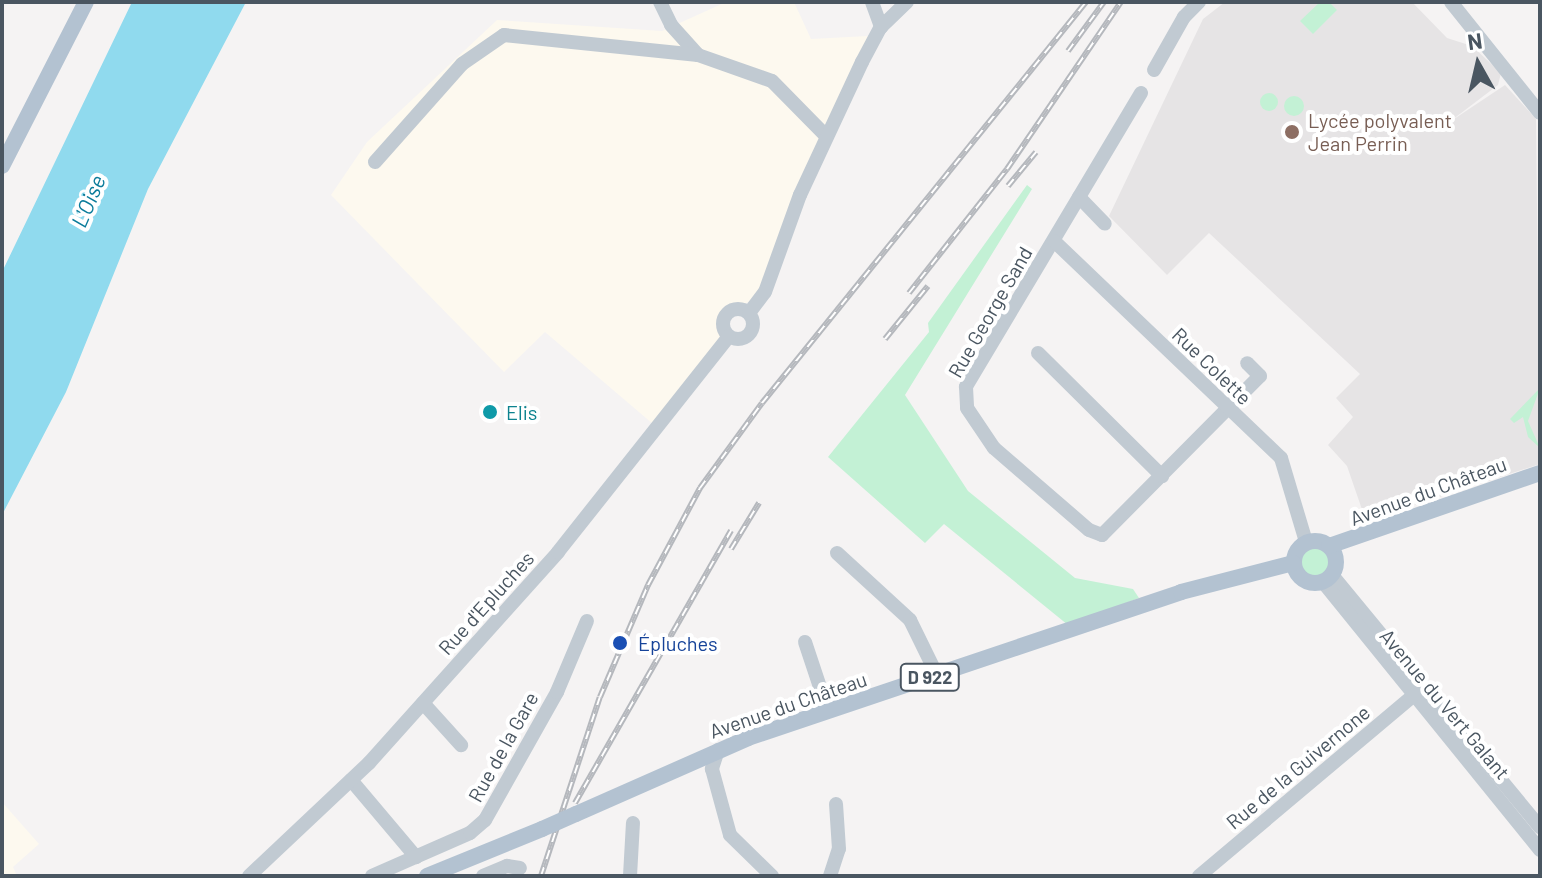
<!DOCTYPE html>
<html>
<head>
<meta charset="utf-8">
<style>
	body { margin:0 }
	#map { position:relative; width:1542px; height:878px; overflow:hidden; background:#f5f3f3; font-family:Barlow,sans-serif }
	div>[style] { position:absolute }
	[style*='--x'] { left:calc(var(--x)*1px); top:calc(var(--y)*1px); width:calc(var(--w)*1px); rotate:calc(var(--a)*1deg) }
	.commercial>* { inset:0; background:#fdf9ef }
	.education>* { inset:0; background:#e6e4e5 }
	.green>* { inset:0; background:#c3f1d5 }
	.round { border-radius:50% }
	.water>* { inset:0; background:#90daee }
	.minor>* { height:14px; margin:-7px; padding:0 7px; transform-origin:7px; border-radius:7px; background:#c1cad2 }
	.minor>.ring { margin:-7px; padding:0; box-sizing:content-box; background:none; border:14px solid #c1cad2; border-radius:50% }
	.major>* { height:16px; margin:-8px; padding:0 8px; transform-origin:8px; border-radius:8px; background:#b3c2d1 }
	.major>.ring { margin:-8px; padding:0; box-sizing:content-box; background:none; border:16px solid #b3c2d1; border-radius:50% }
	.rail>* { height:6px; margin-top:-3px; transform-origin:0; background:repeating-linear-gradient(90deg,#fff 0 9px,#b5b8bd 0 18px); box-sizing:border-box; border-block:2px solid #b5b8bd }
	.major-bridge>* { height:16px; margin:-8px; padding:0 8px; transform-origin:8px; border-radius:8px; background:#b3c2d1 }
	.dots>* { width:22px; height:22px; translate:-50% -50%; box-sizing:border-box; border:4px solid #fff; border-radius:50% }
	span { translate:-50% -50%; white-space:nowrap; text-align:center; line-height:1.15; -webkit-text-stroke:8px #fff; paint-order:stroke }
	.shield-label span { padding:2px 6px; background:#fff; border:2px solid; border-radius:6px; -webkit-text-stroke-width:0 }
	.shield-label { font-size:18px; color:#4a5661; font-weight:700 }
	.education-label { font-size:20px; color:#785e54 }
	.left { translate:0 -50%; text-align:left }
	.street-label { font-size:20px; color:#4a5661 }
	.culture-label { font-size:20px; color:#0d838f }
	.transit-label { font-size:20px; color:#164399 }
	.water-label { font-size:22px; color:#0c7c9b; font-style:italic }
	.frame { position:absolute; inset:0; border:4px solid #4a5661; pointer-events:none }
	.north { position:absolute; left:1438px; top:24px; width:80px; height:80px; -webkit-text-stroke:6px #fff; paint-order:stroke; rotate:352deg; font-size:22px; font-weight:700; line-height:32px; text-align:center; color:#4a5661 }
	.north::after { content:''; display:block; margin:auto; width:28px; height:36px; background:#4a5661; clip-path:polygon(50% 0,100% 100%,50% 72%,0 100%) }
</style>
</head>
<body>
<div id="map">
	<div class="commercial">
		<div style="clip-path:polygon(726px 2px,794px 2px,811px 39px,868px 36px,802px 181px,760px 297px,725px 312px,723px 339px,653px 424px,545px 332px,504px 372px,331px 195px,367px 142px,497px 20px,662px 31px)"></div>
		<div style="clip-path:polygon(2px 802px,39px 844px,13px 867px,17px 876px,2px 876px)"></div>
	</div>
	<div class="education">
		<div style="clip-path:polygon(1225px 2px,1412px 2px,1447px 38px,1472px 46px,1501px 73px,1498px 85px,1448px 123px,1505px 85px,1536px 119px,1540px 464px,1366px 521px,1347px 466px,1328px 445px,1353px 417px,1336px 398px,1360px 374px,1209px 233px,1167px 275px,1109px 216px,1203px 19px)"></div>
	</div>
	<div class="green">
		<div style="clip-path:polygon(1320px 2px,1329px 2px,1337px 10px,1313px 34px,1300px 21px)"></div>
		<div class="round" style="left:1260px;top:93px;width:18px;height:18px"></div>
		<div class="round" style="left:1284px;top:96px;width:20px;height:20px"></div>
		<div style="clip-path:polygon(1027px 185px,1032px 189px,905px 395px,968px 491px,1075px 578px,1133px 589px,1139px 598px,1068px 625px,944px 524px,925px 543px,828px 457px,929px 332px,928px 323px)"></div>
		<div style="clip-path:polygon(1540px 388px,1528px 421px,1540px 448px,1528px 437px,1523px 417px,1514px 423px,1510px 419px)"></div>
		<div class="round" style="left:1300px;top:547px;width:30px;height:30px"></div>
	</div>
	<div class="water">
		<div style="clip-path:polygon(132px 2px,246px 2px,148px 189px,66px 392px,2px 515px,2px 272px)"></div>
	</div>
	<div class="minor">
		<div style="--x:660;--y:2;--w:25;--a:64"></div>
		<div style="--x:671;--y:25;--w:40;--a:48"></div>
		<div style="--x:698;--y:55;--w:78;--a:19.4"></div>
		<div style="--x:772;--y:81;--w:78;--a:45.5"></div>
		<div style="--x:872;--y:2;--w:27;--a:70"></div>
		<div style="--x:1451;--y:2;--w:142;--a:51.3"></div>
		<div style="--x:1154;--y:70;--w:61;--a:-60.5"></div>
		<div style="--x:1184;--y:17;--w:21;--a:-45"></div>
		<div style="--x:1141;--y:93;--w:342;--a:120.8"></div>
		<div style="--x:966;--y:387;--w:21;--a:87"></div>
		<div style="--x:967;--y:408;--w:48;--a:56"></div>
		<div style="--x:994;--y:448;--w:125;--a:40.8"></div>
		<div style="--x:1089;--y:530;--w:14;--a:21"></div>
		<div style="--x:1102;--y:535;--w:224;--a:-45.2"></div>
		<div style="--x:1260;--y:376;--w:18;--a:-135"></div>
		<div style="--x:375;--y:162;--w:131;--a:-48.4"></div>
		<div style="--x:462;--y:64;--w:51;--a:-34.6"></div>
		<div style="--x:504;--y:35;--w:195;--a:5.9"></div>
		<div style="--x:1079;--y:197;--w:37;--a:46"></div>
		<div style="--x:1054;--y:241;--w:314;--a:43.7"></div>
		<div style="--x:1281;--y:458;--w:88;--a:73.4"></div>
		<div class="ring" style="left:723px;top:309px;width:16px;height:16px"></div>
		<div style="--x:749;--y:313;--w:26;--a:-53"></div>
		<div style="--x:765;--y:292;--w:103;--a:-70.2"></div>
		<div style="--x:800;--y:195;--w:147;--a:-65"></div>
		<div style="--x:862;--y:62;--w:40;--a:-62"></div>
		<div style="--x:881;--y:27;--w:36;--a:-44"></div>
		<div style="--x:1038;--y:353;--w:175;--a:44.8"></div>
		<div style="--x:837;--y:553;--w:99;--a:42.5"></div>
		<div style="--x:910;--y:620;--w:61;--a:63.9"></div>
		<div style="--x:1332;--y:575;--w:327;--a:50.5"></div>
		<div style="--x:1323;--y:582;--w:345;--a:51"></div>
		<div style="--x:805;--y:642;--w:73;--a:71.6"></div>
		<div style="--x:423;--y:703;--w:57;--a:47.9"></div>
		<div style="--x:718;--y:750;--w:20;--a:108"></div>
		<div style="--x:712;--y:769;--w:68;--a:74.7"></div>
		<div style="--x:730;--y:835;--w:59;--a:44.3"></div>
		<div style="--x:351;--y:780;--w:101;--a:49.8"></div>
		<div style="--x:249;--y:876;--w:165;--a:-43.3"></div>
		<div style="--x:369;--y:763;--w:283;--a:-48.1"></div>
		<div style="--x:558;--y:552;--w:275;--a:-51.6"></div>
		<div style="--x:372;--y:876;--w:107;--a:-23.7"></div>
		<div style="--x:470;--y:833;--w:20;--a:-41"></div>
		<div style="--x:485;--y:820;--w:147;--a:-60.6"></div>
		<div style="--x:557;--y:692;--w:77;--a:-67.1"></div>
		<div style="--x:483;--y:876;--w:26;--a:-23"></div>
		<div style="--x:507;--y:866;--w:13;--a:9"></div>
		<div style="--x:630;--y:876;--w:53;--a:-86.8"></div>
		<div style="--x:830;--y:876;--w:28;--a:-72"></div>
		<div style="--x:839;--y:849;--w:45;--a:-93.8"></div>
		<div style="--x:1199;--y:876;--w:284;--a:-40.1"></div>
	</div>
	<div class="major">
		<div style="--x:2;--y:166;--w:184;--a:-62.9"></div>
		<div class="ring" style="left:1294px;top:541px;width:26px;height:26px"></div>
		<div style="--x:1329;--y:546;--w:223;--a:-19.1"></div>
		<div style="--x:576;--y:814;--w:188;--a:-23.8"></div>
		<div style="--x:748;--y:738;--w:457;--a:-18.6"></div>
		<div style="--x:1181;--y:592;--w:116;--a:-14.5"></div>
		<div style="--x:427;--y:876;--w:124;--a:-22.2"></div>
	</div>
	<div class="rail">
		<div style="--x:1068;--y:51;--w:61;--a:-53.7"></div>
		<div style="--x:1008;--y:186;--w:44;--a:-50.5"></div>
		<div style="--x:909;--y:293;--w:158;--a:-51.7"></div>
		<div style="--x:1007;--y:169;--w:202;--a:-55.7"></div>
		<div style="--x:885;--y:339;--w:68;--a:-50.9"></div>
		<div style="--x:731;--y:549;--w:54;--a:-58.7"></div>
		<div style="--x:575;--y:803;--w:314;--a:-60.2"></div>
		<div style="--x:541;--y:876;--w:188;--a:-71.8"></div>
		<div style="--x:600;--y:697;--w:122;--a:-66.8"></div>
		<div style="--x:648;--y:585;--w:110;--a:-61.8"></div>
		<div style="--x:700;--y:488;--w:105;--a:-53.9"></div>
		<div style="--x:762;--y:403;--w:516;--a:-51.06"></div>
	</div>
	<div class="major-bridge">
		<div style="--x:542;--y:829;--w:37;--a:-24"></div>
	</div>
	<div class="dots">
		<div style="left:1292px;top:132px;background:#8d6e63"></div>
		<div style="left:490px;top:412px;background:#0f9aa8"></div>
		<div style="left:620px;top:643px;background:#1a4fb4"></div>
	</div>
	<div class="shield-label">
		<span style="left:930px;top:677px">D 922</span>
	</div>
	<div class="education-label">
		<span class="left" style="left:1308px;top:132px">Lycée polyvalent<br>Jean Perrin</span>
	</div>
	<div class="street-label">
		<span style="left:990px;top:312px;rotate:-60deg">Rue George Sand</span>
		<span style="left:1212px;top:366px;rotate:44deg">Rue Colette</span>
		<span style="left:1428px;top:491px;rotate:-20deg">Avenue du Château</span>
		<span style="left:486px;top:603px;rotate:-48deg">Rue d'Epluches</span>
		<span style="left:1445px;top:704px;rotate:50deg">Avenue du Vert Galant</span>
		<span style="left:788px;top:705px;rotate:-19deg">Avenue du Château</span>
		<span style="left:503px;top:747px;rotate:-61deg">Rue de la Gare</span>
		<span style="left:1298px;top:767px;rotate:-40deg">Rue de la Guivernone</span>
	</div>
	<div class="culture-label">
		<span class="left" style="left:506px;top:412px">Elis</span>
	</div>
	<div class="transit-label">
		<span class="left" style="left:638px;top:643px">Épluches</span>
	</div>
	<div class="water-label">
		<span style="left:88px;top:201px;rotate:-67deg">L'Oise</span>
	</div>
	<div class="frame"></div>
	<div class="north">N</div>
</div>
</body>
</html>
